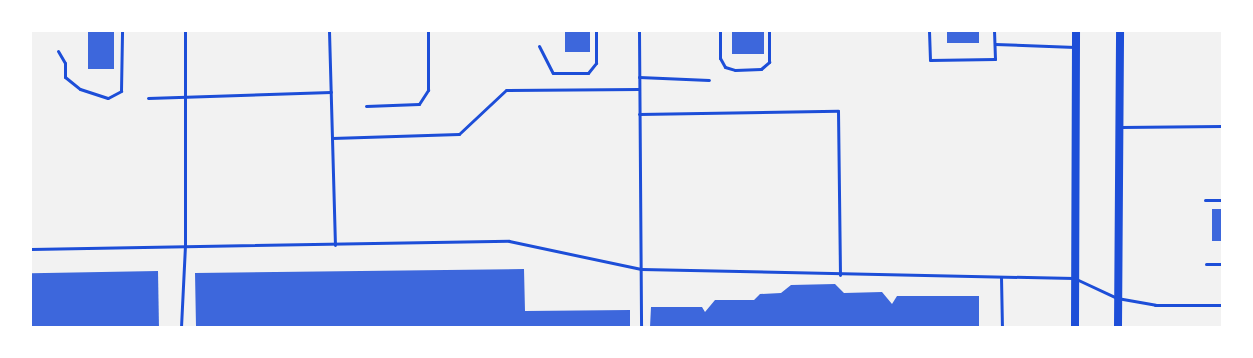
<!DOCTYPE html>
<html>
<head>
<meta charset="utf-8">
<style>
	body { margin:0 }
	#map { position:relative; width:1253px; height:358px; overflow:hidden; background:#f2f2f2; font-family:"IBM Plex Sans",sans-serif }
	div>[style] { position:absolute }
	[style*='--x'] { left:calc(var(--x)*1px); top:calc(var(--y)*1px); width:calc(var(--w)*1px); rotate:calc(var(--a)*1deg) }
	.building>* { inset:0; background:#3d67dc; transform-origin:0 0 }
	.service>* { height:3px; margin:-1.5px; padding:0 1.5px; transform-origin:1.5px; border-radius:1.5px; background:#1d4ed8 }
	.secondary>* { height:8px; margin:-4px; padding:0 4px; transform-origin:4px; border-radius:4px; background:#1d4ed8 }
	span { translate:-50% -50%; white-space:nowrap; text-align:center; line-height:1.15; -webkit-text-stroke:3px #fff; paint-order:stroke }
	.frame { position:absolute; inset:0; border:32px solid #fff; pointer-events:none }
</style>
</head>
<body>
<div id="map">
	<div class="building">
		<div style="left:88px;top:31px;width:26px;height:38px"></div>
		<div style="left:565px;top:31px;width:25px;height:21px"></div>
		<div style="left:732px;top:31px;width:32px;height:23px"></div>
		<div style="left:947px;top:31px;width:32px;height:12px"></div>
		<div style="left:1212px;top:209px;width:10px;height:32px"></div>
		<div style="clip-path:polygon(524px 269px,525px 311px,630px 310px,630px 327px,196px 327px,195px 273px)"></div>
		<div style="left:158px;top:271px;width:56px;height:127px;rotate:89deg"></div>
		<div style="clip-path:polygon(835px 284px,844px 293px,882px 292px,892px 304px,897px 296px,979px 296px,979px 327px,650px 327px,651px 307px,702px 307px,705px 312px,715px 300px,754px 300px,760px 294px,781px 293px,791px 285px)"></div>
	</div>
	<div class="service">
		<div style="--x:329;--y:31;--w:214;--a:88.4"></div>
		<div style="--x:639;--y:31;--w:296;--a:89.6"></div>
		<div style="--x:720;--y:31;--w:27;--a:90"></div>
		<div style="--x:720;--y:58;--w:10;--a:61"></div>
		<div style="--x:725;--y:67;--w:10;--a:17"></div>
		<div style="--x:735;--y:70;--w:26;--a:-2"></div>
		<div style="--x:761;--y:69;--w:11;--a:-41"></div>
		<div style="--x:769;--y:62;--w:31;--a:-90"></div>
		<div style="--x:929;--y:31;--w:29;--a:88"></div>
		<div style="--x:930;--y:60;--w:65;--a:-0.9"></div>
		<div style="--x:995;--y:59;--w:28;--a:-92"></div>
		<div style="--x:995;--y:44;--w:80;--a:2.1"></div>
		<div style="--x:539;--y:46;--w:30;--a:63"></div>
		<div style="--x:553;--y:73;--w:35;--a:0"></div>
		<div style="--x:588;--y:73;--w:13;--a:-51"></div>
		<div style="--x:596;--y:63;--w:32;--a:-90"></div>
		<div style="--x:58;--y:51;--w:14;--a:60"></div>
		<div style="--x:65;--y:63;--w:14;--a:90"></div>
		<div style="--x:65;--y:77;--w:19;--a:39"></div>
		<div style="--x:80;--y:89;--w:29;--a:18"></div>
		<div style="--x:108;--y:98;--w:15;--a:-28"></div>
		<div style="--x:121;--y:91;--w:60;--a:-89"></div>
		<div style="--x:639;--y:77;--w:70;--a:2.5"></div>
		<div style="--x:148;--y:98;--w:183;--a:-1.9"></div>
		<div style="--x:366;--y:106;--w:53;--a:-2.2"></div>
		<div style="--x:419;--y:104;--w:17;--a:-57"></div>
		<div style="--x:428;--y:90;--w:59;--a:-90"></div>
		<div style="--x:639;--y:114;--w:199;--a:-0.9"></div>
		<div style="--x:838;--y:111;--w:164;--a:89.3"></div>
		<div style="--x:1121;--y:127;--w:101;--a:-0.6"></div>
		<div style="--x:332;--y:138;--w:127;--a:-1.8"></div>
		<div style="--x:459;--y:134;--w:64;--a:-43.1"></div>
		<div style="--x:506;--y:90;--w:133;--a:-0.4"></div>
		<div style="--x:1205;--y:200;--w:17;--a:0"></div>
		<div style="--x:31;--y:249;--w:478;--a:-1"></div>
		<div style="--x:509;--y:241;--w:135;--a:12"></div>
		<div style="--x:641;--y:269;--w:433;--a:1.2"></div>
		<div style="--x:1074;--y:278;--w:47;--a:24.9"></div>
		<div style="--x:1117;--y:298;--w:39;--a:10"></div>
		<div style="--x:1155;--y:305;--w:67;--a:0"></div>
		<div style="--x:1206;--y:264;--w:16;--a:0"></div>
		<div style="--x:1001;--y:277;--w:50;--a:88.9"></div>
		<div style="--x:181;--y:327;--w:82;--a:-87.2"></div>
		<div style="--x:185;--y:245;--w:214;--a:-90"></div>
	</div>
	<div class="secondary">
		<div style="--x:1075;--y:327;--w:296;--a:-89.8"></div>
		<div style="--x:1118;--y:327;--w:296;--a:-89.6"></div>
	</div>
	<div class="frame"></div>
</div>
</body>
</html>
